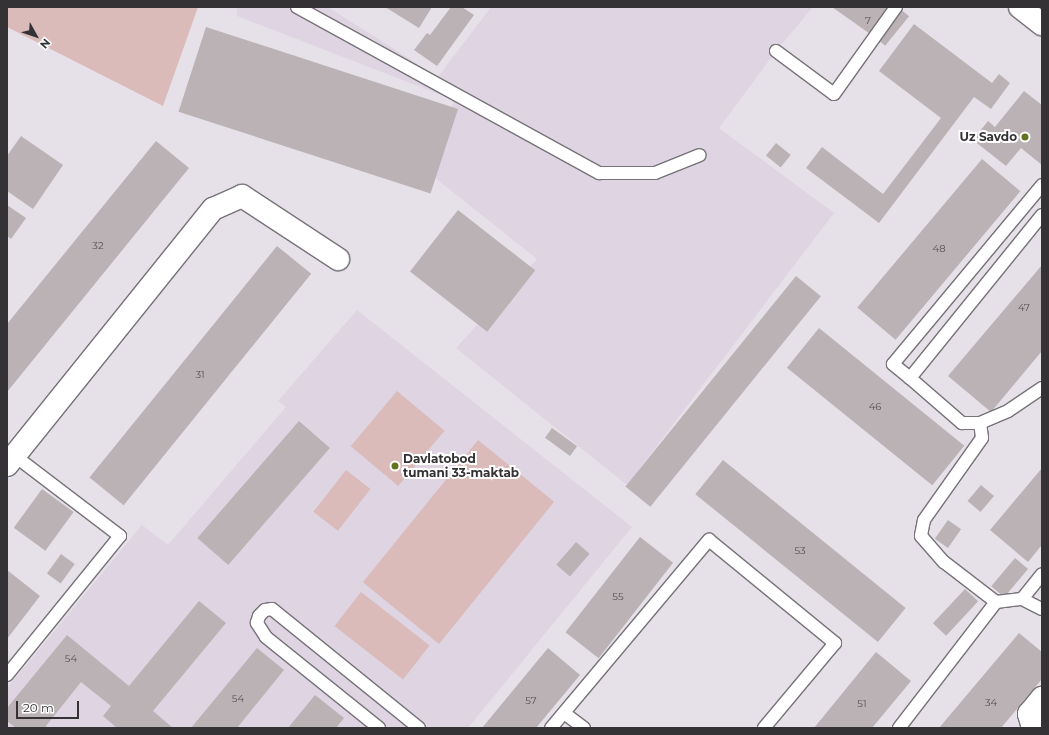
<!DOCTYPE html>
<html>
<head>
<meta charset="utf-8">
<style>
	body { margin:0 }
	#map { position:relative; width:1049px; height:735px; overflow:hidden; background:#e6e1e8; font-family:Montserrat,sans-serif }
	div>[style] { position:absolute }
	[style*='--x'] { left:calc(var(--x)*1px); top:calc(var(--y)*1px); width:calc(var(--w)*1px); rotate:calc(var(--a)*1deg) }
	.built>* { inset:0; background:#ded4e2 }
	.green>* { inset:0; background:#dabbb9; transform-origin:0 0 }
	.building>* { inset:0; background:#bab2b5; transform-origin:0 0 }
	.roads { filter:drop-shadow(1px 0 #777279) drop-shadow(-1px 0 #777279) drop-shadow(0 1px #777279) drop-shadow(0 -1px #777279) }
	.lane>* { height:12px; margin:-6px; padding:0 6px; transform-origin:6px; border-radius:6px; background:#fff }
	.street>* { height:22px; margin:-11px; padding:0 11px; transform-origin:11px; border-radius:11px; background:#fff }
	.secondary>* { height:22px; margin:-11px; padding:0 11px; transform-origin:11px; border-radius:11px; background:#fff }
	.dots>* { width:11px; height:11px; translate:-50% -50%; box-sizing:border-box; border:2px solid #fff; border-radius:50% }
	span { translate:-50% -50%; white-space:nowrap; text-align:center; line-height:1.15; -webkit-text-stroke:4px #fff; paint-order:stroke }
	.number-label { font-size:10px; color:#565254 }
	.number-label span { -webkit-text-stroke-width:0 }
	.poi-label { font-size:12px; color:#343234; font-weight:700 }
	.right { translate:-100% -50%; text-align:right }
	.left { translate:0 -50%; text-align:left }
	.frame { position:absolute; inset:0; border:8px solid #343234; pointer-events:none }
	.north { position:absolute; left:16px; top:16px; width:40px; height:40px; -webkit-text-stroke:3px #fff; paint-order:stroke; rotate:130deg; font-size:11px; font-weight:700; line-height:16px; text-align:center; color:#343234 }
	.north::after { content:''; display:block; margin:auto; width:14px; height:18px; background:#343234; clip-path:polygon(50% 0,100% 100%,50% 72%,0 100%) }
	.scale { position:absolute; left:16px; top:701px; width:63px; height:18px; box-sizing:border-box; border:2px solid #343234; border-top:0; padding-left:5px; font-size:12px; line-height:14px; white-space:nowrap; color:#343234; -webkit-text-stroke:3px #fff; paint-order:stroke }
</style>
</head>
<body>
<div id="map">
	<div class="built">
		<div style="clip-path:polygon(237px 7px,328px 7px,438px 77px,491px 7px,813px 7px,776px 51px,719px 128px,834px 213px,627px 485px,456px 348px,537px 259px,429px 173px,454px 100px,237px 16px)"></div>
		<div style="clip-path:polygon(357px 310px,632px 527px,468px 728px,7px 728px,7px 688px,142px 525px,168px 545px,286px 407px,278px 401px)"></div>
	</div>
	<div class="green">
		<div style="clip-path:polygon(7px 7px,198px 7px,163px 106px,7px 27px)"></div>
		<div style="left:397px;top:391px;width:62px;height:72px;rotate:40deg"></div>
		<div style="left:478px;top:440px;width:98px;height:183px;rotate:39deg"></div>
		<div style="left:346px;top:470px;width:31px;height:53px;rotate:38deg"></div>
		<div style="left:361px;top:592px;width:87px;height:43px;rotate:38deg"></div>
	</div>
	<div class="building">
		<div style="clip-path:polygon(385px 7px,432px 7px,419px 28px)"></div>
		<div style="clip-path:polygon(451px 7px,462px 7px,474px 15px,437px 66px,414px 50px,427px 33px,430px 35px)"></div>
		<div style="clip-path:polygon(832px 7px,893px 7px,873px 36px)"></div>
		<div style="left:899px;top:8px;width:13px;height:38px;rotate:39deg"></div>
		<div style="clip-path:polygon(914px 24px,992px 83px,999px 74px,1010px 83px,991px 109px,974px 97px,879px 223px,806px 168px,822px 147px,883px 194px,941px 118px,879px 71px)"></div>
		<div style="left:206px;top:27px;width:265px;height:89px;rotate:18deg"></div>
		<div style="clip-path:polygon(1024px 91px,1042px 105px,1042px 165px,1021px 148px,1006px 166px,973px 140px,988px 121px,995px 127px)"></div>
		<div style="clip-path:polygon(21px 136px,63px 165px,33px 209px,7px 191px,7px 156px)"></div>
		<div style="clip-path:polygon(156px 141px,189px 168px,7px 392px,7px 324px)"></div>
		<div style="left:776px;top:143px;width:19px;height:16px;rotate:39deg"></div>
		<div style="left:982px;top:159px;width:50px;height:194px;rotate:40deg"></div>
		<div style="clip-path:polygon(7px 205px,26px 218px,11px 239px,7px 236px)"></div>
		<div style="left:458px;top:210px;width:98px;height:78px;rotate:38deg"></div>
		<div style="left:277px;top:246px;width:44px;height:298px;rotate:39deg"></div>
		<div style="clip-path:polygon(1042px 265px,1042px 351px,991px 412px,948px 376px)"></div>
		<div style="left:796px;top:276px;width:32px;height:271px;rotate:39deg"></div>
		<div style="left:819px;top:328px;width:187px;height:51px;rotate:39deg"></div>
		<div style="left:299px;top:421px;width:41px;height:155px;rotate:41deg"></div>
		<div style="left:552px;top:428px;width:31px;height:12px;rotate:36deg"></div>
		<div style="left:723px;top:460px;width:235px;height:44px;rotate:39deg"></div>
		<div style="clip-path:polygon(1042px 468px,1042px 545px,1028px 562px,990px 530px)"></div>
		<div style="left:981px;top:485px;width:17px;height:21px;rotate:40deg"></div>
		<div style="left:42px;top:489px;width:39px;height:48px;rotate:36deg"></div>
		<div style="left:948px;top:520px;width:16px;height:23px;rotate:35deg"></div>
		<div style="left:640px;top:537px;width:42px;height:121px;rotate:38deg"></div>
		<div style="left:576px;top:542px;width:18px;height:30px;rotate:41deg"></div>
		<div style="left:61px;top:554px;width:17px;height:24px;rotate:36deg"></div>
		<div style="left:1015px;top:558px;width:17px;height:37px;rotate:40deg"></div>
		<div style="clip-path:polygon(7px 570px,40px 596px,7px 639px)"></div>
		<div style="left:965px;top:589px;width:18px;height:47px;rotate:43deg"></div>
		<div style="clip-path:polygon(199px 601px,226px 623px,153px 711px,173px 728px,117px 728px,103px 716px,111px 706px,81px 682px,46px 726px,48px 728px,16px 728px,7px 721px,7px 708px,67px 635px,129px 686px)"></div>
		<div style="clip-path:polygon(1019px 633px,1042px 652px,1042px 679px,1001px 728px,939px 728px)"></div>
		<div style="clip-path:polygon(257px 648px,284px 670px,237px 728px,191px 728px)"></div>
		<div style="clip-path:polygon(548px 648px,580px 675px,536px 728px,482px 728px)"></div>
		<div style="clip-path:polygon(876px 652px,911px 681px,872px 728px,814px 728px)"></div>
		<div style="clip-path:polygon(315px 695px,344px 718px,336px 728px,288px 728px)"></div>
	</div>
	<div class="roads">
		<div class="lane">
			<div style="--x:297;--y:7;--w:345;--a:28.8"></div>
			<div style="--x:599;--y:173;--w:56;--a:0"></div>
			<div style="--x:655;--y:173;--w:48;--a:-21.8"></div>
			<div style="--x:776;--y:51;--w:72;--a:36.6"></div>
			<div style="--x:834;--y:94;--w:107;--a:-54.5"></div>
			<div style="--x:1042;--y:215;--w:210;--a:129"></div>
			<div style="--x:910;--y:378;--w:69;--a:40.9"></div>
			<div style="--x:962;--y:423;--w:18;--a:0"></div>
			<div style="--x:980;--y:423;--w:30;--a:-23"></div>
			<div style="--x:1008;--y:411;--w:41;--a:-34.1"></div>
			<div style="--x:910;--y:378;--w:22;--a:-141"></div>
			<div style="--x:893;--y:364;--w:233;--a:-50.2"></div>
			<div style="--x:980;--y:423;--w:15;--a:82"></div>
			<div style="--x:982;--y:438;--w:100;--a:125.3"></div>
			<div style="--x:924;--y:520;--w:16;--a:101"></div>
			<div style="--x:921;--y:536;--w:35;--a:49"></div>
			<div style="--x:944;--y:562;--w:66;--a:37.6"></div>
			<div style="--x:1022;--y:599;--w:32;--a:-51"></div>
			<div style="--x:7;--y:675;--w:179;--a:-50.9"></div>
			<div style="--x:120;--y:536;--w:137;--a:-142.7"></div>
			<div style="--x:564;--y:713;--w:25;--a:37"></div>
			<div style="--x:379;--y:728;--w:145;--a:-141.2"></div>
			<div style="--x:266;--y:637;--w:17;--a:-123"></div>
			<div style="--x:257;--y:623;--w:7;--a:-74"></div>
			<div style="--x:259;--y:616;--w:8;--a:-45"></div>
			<div style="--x:265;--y:610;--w:7;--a:-8"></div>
			<div style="--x:272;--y:609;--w:189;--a:39"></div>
			<div style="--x:551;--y:728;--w:246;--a:-50"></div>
			<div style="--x:709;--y:540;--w:163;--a:39.3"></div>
			<div style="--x:835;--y:643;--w:111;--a:129.9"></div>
			<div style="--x:899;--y:728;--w:159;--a:-52.4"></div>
			<div style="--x:996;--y:602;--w:26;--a:-7"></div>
			<div style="--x:1022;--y:599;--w:22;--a:27"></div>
		</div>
		<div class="street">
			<div style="--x:7;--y:465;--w:329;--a:-51.2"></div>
			<div style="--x:213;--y:209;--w:32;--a:-24"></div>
			<div style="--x:242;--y:196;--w:115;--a:33.3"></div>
			<div style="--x:1033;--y:728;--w:15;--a:-106"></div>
			<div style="--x:1029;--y:714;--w:21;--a:-51"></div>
		</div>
		<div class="secondary">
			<div style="--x:1020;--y:7;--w:28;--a:38"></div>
		</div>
	</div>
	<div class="dots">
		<div style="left:1025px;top:137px;background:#63731f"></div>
		<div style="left:395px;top:466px;background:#63731f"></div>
	</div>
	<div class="number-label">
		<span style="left:868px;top:21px">7</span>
		<span style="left:98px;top:246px">32</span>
		<span style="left:939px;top:249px">48</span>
		<span style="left:1024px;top:308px">47</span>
		<span style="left:200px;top:375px">31</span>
		<span style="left:875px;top:407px">46</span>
		<span style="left:800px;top:551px">53</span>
		<span style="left:618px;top:597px">55</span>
		<span style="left:71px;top:659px">54</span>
		<span style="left:238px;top:699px">54</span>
		<span style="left:531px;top:701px">57</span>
		<span style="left:991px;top:703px">34</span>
		<span style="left:862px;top:704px">51</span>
	</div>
	<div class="poi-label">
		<span class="right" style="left:1017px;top:137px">Uz Savdo</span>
		<span class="left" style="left:403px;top:466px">Davlatobod<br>tumani 33-maktab</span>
	</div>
	<div class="frame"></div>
	<div class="north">N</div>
	<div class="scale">20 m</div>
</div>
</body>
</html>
